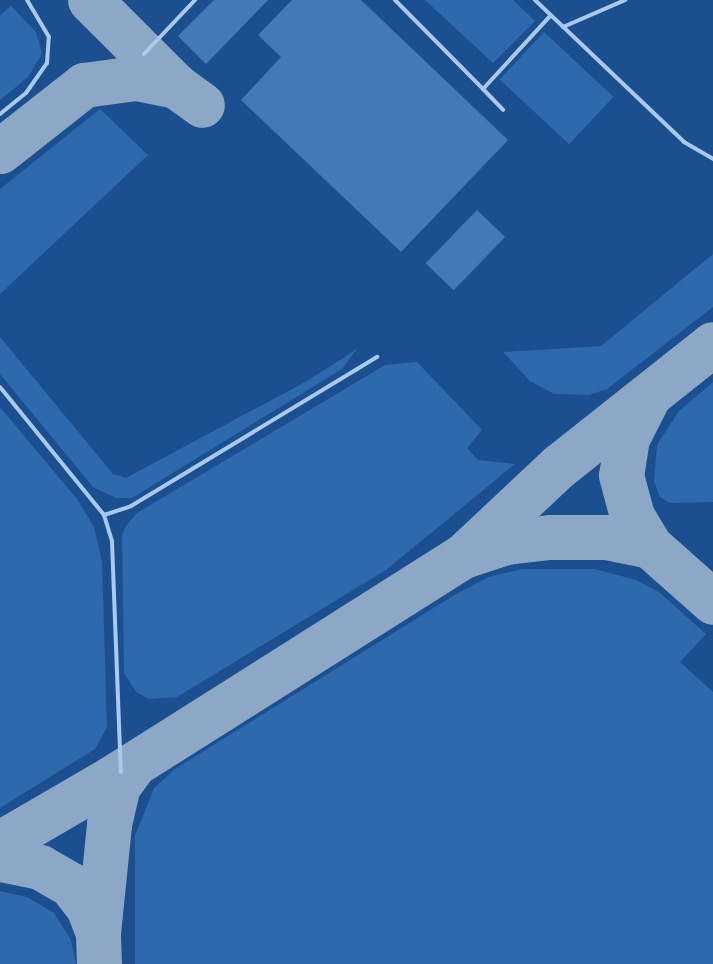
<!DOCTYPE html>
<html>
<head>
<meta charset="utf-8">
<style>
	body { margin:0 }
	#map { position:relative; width:713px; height:964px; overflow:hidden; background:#1b4f8f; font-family:"Titillium Web",sans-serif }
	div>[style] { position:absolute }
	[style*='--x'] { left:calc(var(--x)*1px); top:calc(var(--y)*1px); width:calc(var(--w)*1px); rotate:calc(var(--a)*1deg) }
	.green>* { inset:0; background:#2e69ad; transform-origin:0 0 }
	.taxiway>* { height:45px; margin:-22.5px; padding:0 22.5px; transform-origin:22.5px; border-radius:22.5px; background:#8da7c7 }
	.building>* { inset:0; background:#4478b7; transform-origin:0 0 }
	.lane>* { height:4px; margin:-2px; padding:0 2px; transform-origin:2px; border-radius:2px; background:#a9c9ee }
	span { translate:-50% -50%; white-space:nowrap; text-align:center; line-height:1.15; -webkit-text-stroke:4.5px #1b4f8f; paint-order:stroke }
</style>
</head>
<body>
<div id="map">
	<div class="green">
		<div style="clip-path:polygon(425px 0,513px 0,535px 21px,493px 63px)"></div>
		<div style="clip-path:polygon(11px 6px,36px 32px,42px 54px,28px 77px,0 100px,0 15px)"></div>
		<div style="left:544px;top:32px;width:95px;height:65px;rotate:43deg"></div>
		<div style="clip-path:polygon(100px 109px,148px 155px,0 294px,0 189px)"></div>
		<div style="clip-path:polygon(713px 254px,713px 307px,607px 389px,589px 395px,554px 394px,530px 381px,503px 352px,601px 346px)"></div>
		<div style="clip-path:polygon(0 337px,113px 474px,126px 478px,307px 381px,357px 349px,342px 369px,132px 498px,116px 498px,93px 487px,0 374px)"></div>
		<div style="clip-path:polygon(417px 362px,482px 430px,467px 448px,478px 460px,515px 464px,386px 570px,177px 697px,149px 699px,136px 692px,124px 673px,122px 535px,126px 526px,137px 513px,385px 365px)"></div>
		<div style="clip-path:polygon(713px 382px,713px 502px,670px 503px,660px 497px,654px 482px,657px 445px,679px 411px)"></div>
		<div style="clip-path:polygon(0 407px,77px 499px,94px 527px,102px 562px,107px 727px,95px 749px,0 808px)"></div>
		<div style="clip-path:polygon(522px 569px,595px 569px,636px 580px,659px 592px,706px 634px,680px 662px,713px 692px,713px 964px,135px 964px,135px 836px,154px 788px,175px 769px,456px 594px,489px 577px)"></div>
		<div style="clip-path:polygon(0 891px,27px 897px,54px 913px,71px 940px,76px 964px,0 964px)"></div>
	</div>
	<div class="taxiway">
		<div style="--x:90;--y:0;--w:122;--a:45"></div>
		<div style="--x:0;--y:151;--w:107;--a:-38.2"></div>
		<div style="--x:84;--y:85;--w:52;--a:-7.7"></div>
		<div style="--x:136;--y:78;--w:41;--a:11.3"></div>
		<div style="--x:176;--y:86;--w:32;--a:36"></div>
		<div style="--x:647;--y:399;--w:44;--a:117.1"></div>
		<div style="--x:627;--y:438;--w:37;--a:99"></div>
		<div style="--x:621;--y:475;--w:42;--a:75"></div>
		<div style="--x:632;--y:516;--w:35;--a:59"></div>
		<div style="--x:650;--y:546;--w:84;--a:41.6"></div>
		<div style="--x:466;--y:555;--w:42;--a:-18"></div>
		<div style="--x:506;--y:542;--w:44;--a:-6.5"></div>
		<div style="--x:550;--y:537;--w:56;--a:0"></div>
		<div style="--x:606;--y:537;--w:45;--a:11.6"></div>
		<div style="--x:0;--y:843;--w:127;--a:-30.2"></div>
		<div style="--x:110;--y:779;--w:418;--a:-32.3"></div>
		<div style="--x:463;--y:556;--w:132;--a:-43.2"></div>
		<div style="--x:559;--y:466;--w:196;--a:-38.4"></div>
		<div style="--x:0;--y:859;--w:41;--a:11.3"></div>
		<div style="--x:40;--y:867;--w:34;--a:30"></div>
		<div style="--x:70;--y:884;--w:29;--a:52"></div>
		<div style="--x:88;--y:907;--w:28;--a:69"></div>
		<div style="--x:99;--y:964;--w:31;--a:-92"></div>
		<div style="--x:98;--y:933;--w:110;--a:-84.2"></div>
		<div style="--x:109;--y:824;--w:39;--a:-77"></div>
		<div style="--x:118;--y:786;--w:27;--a:-54"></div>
	</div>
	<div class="building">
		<div style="clip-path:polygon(214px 0,268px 0,206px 64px,178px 36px)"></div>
		<div style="clip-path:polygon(292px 0,361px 0,508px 140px,401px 252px,241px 100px,281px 57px,258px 35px)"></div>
		<div style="left:477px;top:210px;width:39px;height:74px;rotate:44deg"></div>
	</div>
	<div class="lane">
		<div style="--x:395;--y:0;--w:125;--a:45.3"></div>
		<div style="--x:483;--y:89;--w:100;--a:-47.4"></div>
		<div style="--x:535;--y:0;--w:206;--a:43.6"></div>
		<div style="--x:684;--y:142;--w:34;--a:30"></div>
		<div style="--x:563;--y:27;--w:68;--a:-23.5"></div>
		<div style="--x:144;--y:54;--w:74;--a:-46.6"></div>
		<div style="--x:483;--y:89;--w:29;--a:46"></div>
		<div style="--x:0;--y:114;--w:33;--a:-39"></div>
		<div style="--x:26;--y:93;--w:37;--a:-55"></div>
		<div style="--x:47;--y:63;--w:26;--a:-86"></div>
		<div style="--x:49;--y:37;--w:43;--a:-120.7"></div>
		<div style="--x:0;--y:387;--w:165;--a:50.9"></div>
		<div style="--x:104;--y:515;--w:28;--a:73"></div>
		<div style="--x:112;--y:542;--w:230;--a:87.8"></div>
		<div style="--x:104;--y:515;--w:28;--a:-18"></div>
		<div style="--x:131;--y:506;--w:288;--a:-31.2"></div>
	</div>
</div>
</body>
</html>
